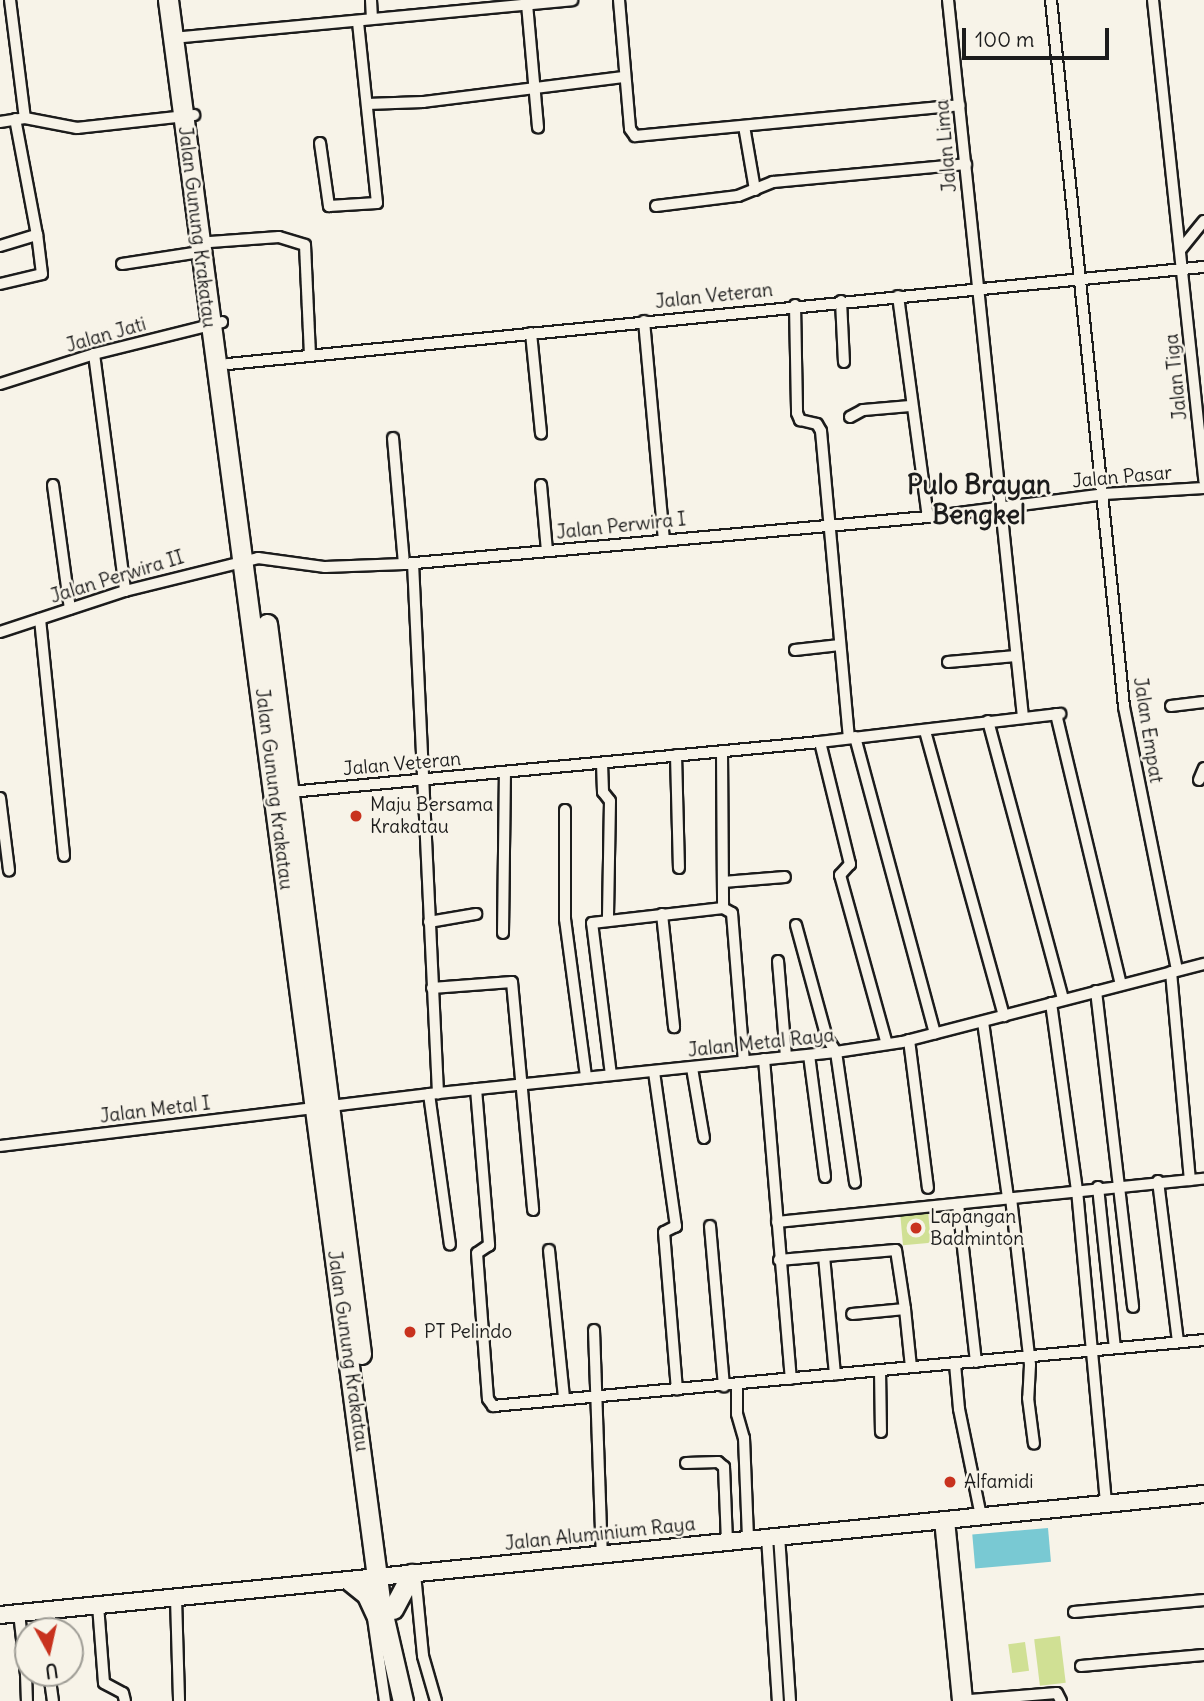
<!DOCTYPE html>
<html>
<head>
<meta charset="utf-8">
<style>
	body { margin:0 }
	#map { position:relative; width:1204px; height:1701px; overflow:hidden; background:#f7f3e8; font-family:Delius,sans-serif }
	div>[style] { position:absolute }
	[style*='--x'] { left:calc(var(--x)*1px); top:calc(var(--y)*1px); width:calc(var(--w)*1px); rotate:calc(var(--a)*1deg) }
	.green>* { inset:0; background:#d0e094; transform-origin:0 0 }
	.water>* { inset:0; background:#79c9d3; transform-origin:0 0 }
	.roads { filter:drop-shadow(2px 0 #1c1c1c) drop-shadow(-2px 0 #1c1c1c) drop-shadow(0 2px #1c1c1c) drop-shadow(0 -2px #1c1c1c) }
	.street>* { height:10px; margin:-5px; padding:0 5px; transform-origin:5px; border-radius:5px; background:#f7f3e8 }
	.secondary>* { height:16px; margin:-8px; padding:0 8px; transform-origin:8px; border-radius:8px; background:#f7f3e8 }
	.highway>* { height:19px; margin:-9.5px; padding:0 9.5px; transform-origin:9.5px; border-radius:9.5px; background:#f7f3e8 }
	.dots>* { width:19px; height:19px; translate:-50% -50%; box-sizing:border-box; border:4px solid #f7f3e8; border-radius:50% }
	span { translate:-50% -50%; white-space:nowrap; text-align:center; line-height:1.15; -webkit-text-stroke:5px #f7f3e8; paint-order:stroke }
	.street-label { font-size:19px; color:#1c1c1c }
	.poi-label { font-size:19px; color:#1c1c1c }
	.left { translate:0 -50%; text-align:left }
	.district-label { font-size:26px; color:#1c1c1c; font-weight:700 }
	.north { position:absolute; left:14px; top:1617px; width:70px; height:70px; box-sizing:border-box; background:#f7f3e8; border:2px solid #9f9d96; border-radius:50%; rotate:172deg; font-size:19px; font-weight:700; line-height:28px; text-align:center; color:#1c1c1c }
	.north::after { content:''; display:block; margin:auto; width:24px; height:32px; background:#c8321e; clip-path:polygon(50% 0,100% 100%,50% 72%,0 100%) }
	.scale { position:absolute; left:962px; top:28px; width:147px; height:32px; box-sizing:border-box; border:4px solid #1c1c1c; border-top:0; padding-left:9px; font-size:21px; line-height:24px; white-space:nowrap; color:#1c1c1c; -webkit-text-stroke:5px #f7f3e8; paint-order:stroke }
</style>
</head>
<body>
<div id="map">
	<div class="green">
		<div style="left:928px;top:1210px;width:33px;height:28px;rotate:85deg"></div>
		<div style="left:1060px;top:1636px;width:47px;height:26px;rotate:83deg"></div>
		<div style="left:1025px;top:1642px;width:29px;height:17px;rotate:82deg"></div>
	</div>
	<div class="water">
		<div style="left:1048px;top:1528px;width:34px;height:76px;rotate:85deg"></div>
	</div>
	<div class="roads">
		<div class="street">
			<div style="--x:10;--y:0;--w:119;--a:82.8"></div>
			<div style="--x:371;--y:0;--w:19;--a:87"></div>
			<div style="--x:619;--y:0;--w:129;--a:85.1"></div>
			<div style="--x:630;--y:129;--w:9;--a:54"></div>
			<div style="--x:635;--y:136;--w:326;--a:-5.4"></div>
			<div style="--x:948;--y:0;--w:721;--a:84.03"></div>
			<div style="--x:1051;--y:0;--w:711;--a:84.1"></div>
			<div style="--x:1124;--y:707;--w:268;--a:78.6"></div>
			<div style="--x:1153;--y:0;--w:484;--a:83.9"></div>
			<div style="--x:527;--y:4;--w:124;--a:84.9"></div>
			<div style="--x:183;--y:37;--w:391;--a:-5.4"></div>
			<div style="--x:367;--y:104;--w:56;--a:-2"></div>
			<div style="--x:423;--y:102;--w:203;--a:-7.1"></div>
			<div style="--x:0;--y:122;--w:25;--a:-9"></div>
			<div style="--x:25;--y:118;--w:53;--a:10.9"></div>
			<div style="--x:77;--y:128;--w:118;--a:-6.3"></div>
			<div style="--x:744;--y:126;--w:65;--a:80.2"></div>
			<div style="--x:320;--y:143;--w:64;--a:81.9"></div>
			<div style="--x:329;--y:206;--w:48;--a:-3.6"></div>
			<div style="--x:377;--y:203;--w:183;--a:-96"></div>
			<div style="--x:656;--y:206;--w:83;--a:-7"></div>
			<div style="--x:738;--y:196;--w:38;--a:-22"></div>
			<div style="--x:773;--y:182;--w:194;--a:-5.3"></div>
			<div style="--x:210;--y:242;--w:69;--a:-4.1"></div>
			<div style="--x:279;--y:237;--w:27;--a:17"></div>
			<div style="--x:305;--y:245;--w:110;--a:87.4"></div>
			<div style="--x:0;--y:246;--w:39;--a:-17"></div>
			<div style="--x:37;--y:235;--w:118;--a:-100.7"></div>
			<div style="--x:1181;--y:249;--w:36;--a:-51"></div>
			<div style="--x:122;--y:264;--w:79;--a:-8.7"></div>
			<div style="--x:0;--y:284;--w:43;--a:-13.4"></div>
			<div style="--x:42;--y:274;--w:39;--a:-97"></div>
			<div style="--x:898;--y:296;--w:223;--a:82.3"></div>
			<div style="--x:841;--y:301;--w:61;--a:87.2"></div>
			<div style="--x:795;--y:305;--w:108;--a:88.9"></div>
			<div style="--x:797;--y:413;--w:8;--a:67"></div>
			<div style="--x:800;--y:420;--w:17;--a:13"></div>
			<div style="--x:817;--y:424;--w:8;--a:60"></div>
			<div style="--x:821;--y:431;--w:308;--a:84.8"></div>
			<div style="--x:644;--y:321;--w:220;--a:84.8"></div>
			<div style="--x:531;--y:333;--w:101;--a:84.3"></div>
			<div style="--x:94;--y:354;--w:239;--a:82.5"></div>
			<div style="--x:228;--y:364;--w:981;--a:-5.68"></div>
			<div style="--x:0;--y:384;--w:99;--a:-17.7"></div>
			<div style="--x:94;--y:354;--w:132;--a:-14"></div>
			<div style="--x:850;--y:417;--w:15;--a:-28"></div>
			<div style="--x:863;--y:410;--w:48;--a:-4.8"></div>
			<div style="--x:393;--y:438;--w:126;--a:85"></div>
			<div style="--x:53;--y:485;--w:125;--a:82.2"></div>
			<div style="--x:541;--y:485;--w:66;--a:84.8"></div>
			<div style="--x:413;--y:563;--w:531;--a:87.3"></div>
			<div style="--x:40;--y:619;--w:238;--a:84.2"></div>
			<div style="--x:0;--y:632;--w:132;--a:-18.2"></div>
			<div style="--x:125;--y:591;--w:137;--a:-13.9"></div>
			<div style="--x:258;--y:558;--w:68;--a:7.7"></div>
			<div style="--x:325;--y:567;--w:79;--a:-2.2"></div>
			<div style="--x:404;--y:564;--w:526;--a:-5.13"></div>
			<div style="--x:928;--y:517;--w:177;--a:-7.4"></div>
			<div style="--x:1104;--y:494;--w:100;--a:-3.4"></div>
			<div style="--x:795;--y:650;--w:45;--a:-6.3"></div>
			<div style="--x:948;--y:662;--w:68;--a:-5"></div>
			<div style="--x:1171;--y:706;--w:33;--a:-7"></div>
			<div style="--x:1056;--y:714;--w:278;--a:76.5"></div>
			<div style="--x:988;--y:721;--w:288;--a:74.9"></div>
			<div style="--x:925;--y:731;--w:296;--a:74.5"></div>
			<div style="--x:855;--y:737;--w:307;--a:74.9"></div>
			<div style="--x:820;--y:742;--w:126;--a:76.2"></div>
			<div style="--x:850;--y:864;--w:15;--a:132"></div>
			<div style="--x:840;--y:875;--w:175;--a:74.5"></div>
			<div style="--x:722;--y:752;--w:156;--a:89.6"></div>
			<div style="--x:676;--y:755;--w:113;--a:88.5"></div>
			<div style="--x:602;--y:763;--w:29;--a:88"></div>
			<div style="--x:603;--y:792;--w:11;--a:52"></div>
			<div style="--x:610;--y:801;--w:120;--a:91"></div>
			<div style="--x:1199;--y:780;--w:13;--a:-67"></div>
			<div style="--x:290;--y:792;--w:532;--a:-5.39"></div>
			<div style="--x:820;--y:742;--w:242;--a:-6.7"></div>
			<div style="--x:0;--y:798;--w:73;--a:82.9"></div>
			<div style="--x:565;--y:810;--w:109;--a:90"></div>
			<div style="--x:565;--y:919;--w:158;--a:82.4"></div>
			<div style="--x:723;--y:882;--w:62;--a:-4.6"></div>
			<div style="--x:723;--y:908;--w:10;--a:29"></div>
			<div style="--x:732;--y:913;--w:149;--a:85.4"></div>
			<div style="--x:662;--y:914;--w:114;--a:83.9"></div>
			<div style="--x:429;--y:922;--w:48;--a:-9.7"></div>
			<div style="--x:796;--y:925;--w:117;--a:74.7"></div>
			<div style="--x:827;--y:1038;--w:17;--a:57"></div>
			<div style="--x:836;--y:1052;--w:132;--a:81.7"></div>
			<div style="--x:503;--y:933;--w:160;--a:-89.3"></div>
			<div style="--x:778;--y:961;--w:96;--a:85.2"></div>
			<div style="--x:1171;--y:972;--w:209;--a:84.8"></div>
			<div style="--x:432;--y:988;--w:80;--a:-4.3"></div>
			<div style="--x:512;--y:982;--w:229;--a:84.7"></div>
			<div style="--x:1096;--y:991;--w:318;--a:83.3"></div>
			<div style="--x:1051;--y:1003;--w:189;--a:82.1"></div>
			<div style="--x:1077;--y:1190;--w:315;--a:84.7"></div>
			<div style="--x:983;--y:1022;--w:178;--a:81.9"></div>
			<div style="--x:909;--y:1040;--w:149;--a:82.7"></div>
			<div style="--x:809;--y:1055;--w:123;--a:82.5"></div>
			<div style="--x:764;--y:1059;--w:321;--a:85.2"></div>
			<div style="--x:692;--y:1068;--w:71;--a:80.3"></div>
			<div style="--x:654;--y:1072;--w:156;--a:81.9"></div>
			<div style="--x:676;--y:1226;--w:13;--a:153"></div>
			<div style="--x:664;--y:1232;--w:158;--a:85.3"></div>
			<div style="--x:611;--y:1075;--w:153;--a:-97.1"></div>
			<div style="--x:592;--y:923;--w:132;--a:-6.5"></div>
			<div style="--x:476;--y:1089;--w:157;--a:85.2"></div>
			<div style="--x:489;--y:1245;--w:14;--a:146"></div>
			<div style="--x:477;--y:1253;--w:146;--a:85.7"></div>
			<div style="--x:488;--y:1399;--w:9;--a:54"></div>
			<div style="--x:493;--y:1406;--w:714;--a:-5.3"></div>
			<div style="--x:429;--y:1094;--w:152;--a:82.1"></div>
			<div style="--x:0;--y:1146;--w:432;--a:-6.9"></div>
			<div style="--x:429;--y:1094;--w:409;--a:-5.9"></div>
			<div style="--x:836;--y:1052;--w:67;--a:-8.6"></div>
			<div style="--x:902;--y:1042;--w:312;--a:-14.5"></div>
			<div style="--x:1158;--y:1181;--w:162;--a:82.9"></div>
			<div style="--x:1098;--y:1187;--w:162;--a:84"></div>
			<div style="--x:1011;--y:1198;--w:168;--a:83.5"></div>
			<div style="--x:1030;--y:1365;--w:33;--a:93"></div>
			<div style="--x:1028;--y:1398;--w:46;--a:82.6"></div>
			<div style="--x:958;--y:1204;--w:159;--a:83.5"></div>
			<div style="--x:777;--y:1222;--w:429;--a:-5.8"></div>
			<div style="--x:710;--y:1226;--w:161;--a:85"></div>
			<div style="--x:549;--y:1250;--w:149;--a:84.2"></div>
			<div style="--x:824;--y:1256;--w:119;--a:84.7"></div>
			<div style="--x:779;--y:1260;--w:117;--a:-4.9"></div>
			<div style="--x:896;--y:1250;--w:60;--a:81.3"></div>
			<div style="--x:905;--y:1309;--w:53;--a:174.6"></div>
			<div style="--x:905;--y:1309;--w:58;--a:84.1"></div>
			<div style="--x:594;--y:1330;--w:224;--a:88"></div>
			<div style="--x:955;--y:1364;--w:45;--a:84.9"></div>
			<div style="--x:959;--y:1409;--w:109;--a:78.4"></div>
			<div style="--x:880;--y:1370;--w:62;--a:89.1"></div>
			<div style="--x:737;--y:1385;--w:29;--a:90"></div>
			<div style="--x:737;--y:1414;--w:25;--a:74"></div>
			<div style="--x:744;--y:1438;--w:101;--a:87.7"></div>
			<div style="--x:686;--y:1463;--w:32;--a:-2"></div>
			<div style="--x:718;--y:1462;--w:8;--a:40"></div>
			<div style="--x:724;--y:1467;--w:75;--a:87.7"></div>
			<div style="--x:940;--y:1520;--w:182;--a:84.3"></div>
			<div style="--x:958;--y:1701;--w:99;--a:-4.6"></div>
			<div style="--x:1057;--y:1693;--w:9;--a:63"></div>
			<div style="--x:949;--y:1520;--w:182;--a:84.3"></div>
			<div style="--x:779;--y:1535;--w:166;--a:86.2"></div>
			<div style="--x:767;--y:1537;--w:164;--a:86.2"></div>
			<div style="--x:415;--y:1574;--w:82;--a:84.4"></div>
			<div style="--x:423;--y:1656;--w:47;--a:73.9"></div>
			<div style="--x:176;--y:1598;--w:103;--a:88.3"></div>
			<div style="--x:364;--y:1599;--w:21;--a:65"></div>
			<div style="--x:373;--y:1618;--w:84;--a:81.8"></div>
			<div style="--x:98;--y:1605;--w:78;--a:85.6"></div>
			<div style="--x:104;--y:1683;--w:21;--a:28"></div>
			<div style="--x:123;--y:1693;--w:8;--a:76"></div>
			<div style="--x:1074;--y:1612;--w:131;--a:-5.3"></div>
			<div style="--x:19;--y:1613;--w:61;--a:83.5"></div>
			<div style="--x:26;--y:1674;--w:14;--a:-4"></div>
			<div style="--x:1081;--y:1666;--w:123;--a:-5.1"></div>
			<div style="--x:49;--y:1673;--w:28;--a:82"></div>
			<div style="--x:26;--y:1674;--w:27;--a:88"></div>
		</div>
		<div class="secondary">
			<div style="--x:0;--y:1615;--w:1210;--a:-5.74"></div>
		</div>
		<div class="highway">
			<div style="--x:168;--y:0;--w:1620;--a:82.45"></div>
			<div style="--x:381;--y:1606;--w:98;--a:77"></div>
			<div style="--x:267;--y:624;--w:736;--a:82.66"></div>
			<div style="--x:350;--y:1581;--w:40;--a:39"></div>
			<div style="--x:393;--y:1609;--w:40;--a:-62"></div>
		</div>
	</div>
	<div class="dots">
		<div style="left:356px;top:816px;background:#c8321e"></div>
		<div style="left:916px;top:1228px;background:#c8321e"></div>
		<div style="left:410px;top:1332px;background:#c8321e"></div>
		<div style="left:950px;top:1482px;background:#c8321e"></div>
	</div>
	<div class="street-label">
		<span style="left:946px;top:146px;rotate:-95deg">Jalan Lima</span>
		<span style="left:197px;top:227px;rotate:83deg">Jalan Gunung Krakatau</span>
		<span style="left:714px;top:296px;rotate:-6deg">Jalan Veteran</span>
		<span style="left:106px;top:335px;rotate:-16deg">Jalan Jati</span>
		<span style="left:1176px;top:377px;rotate:-96deg">Jalan Tiga</span>
		<span style="left:1122px;top:477px;rotate:-5deg">Jalan Pasar</span>
		<span style="left:621px;top:526px;rotate:-6deg">Jalan Perwira I</span>
		<span style="left:117px;top:577px;rotate:-17deg">Jalan Perwira II</span>
		<span style="left:1148px;top:730px;rotate:81deg">Jalan Empat</span>
		<span style="left:402px;top:764px;rotate:-5deg">Jalan Veteran</span>
		<span style="left:274px;top:789px;rotate:83deg">Jalan Gunung Krakatau</span>
		<span style="left:761px;top:1043px;rotate:-6deg">Jalan Metal Raya</span>
		<span style="left:155px;top:1110px;rotate:-7deg">Jalan Metal I</span>
		<span style="left:348px;top:1351px;rotate:82deg">Jalan Gunung Krakatau</span>
		<span style="left:600px;top:1534px;rotate:-6deg">Jalan Aluminium Raya</span>
	</div>
	<div class="poi-label">
		<span class="left" style="left:370px;top:816px">Maju Bersama<br>Krakatau</span>
		<span class="left" style="left:930px;top:1228px">Lapangan<br>Badminton</span>
		<span class="left" style="left:424px;top:1332px">PT Pelindo</span>
		<span class="left" style="left:964px;top:1482px">Alfamidi</span>
	</div>
	<div class="district-label">
		<span style="left:979px;top:500px">Pulo Brayan<br>Bengkel</span>
	</div>
	<div class="north">U</div>
	<div class="scale">100 m</div>
</div>
</body>
</html>
